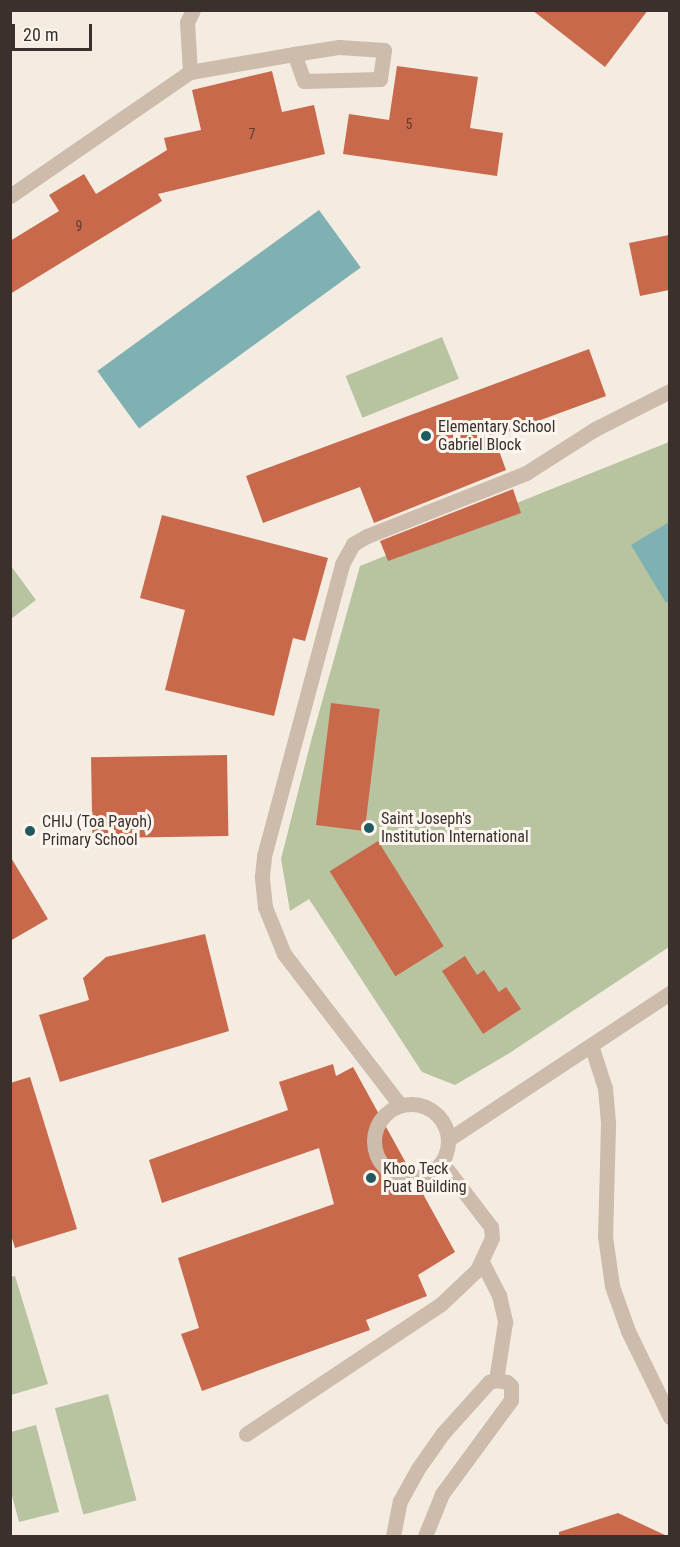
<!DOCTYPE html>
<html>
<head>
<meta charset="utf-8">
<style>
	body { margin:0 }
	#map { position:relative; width:680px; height:1547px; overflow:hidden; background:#f4ebe1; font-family:"Roboto Condensed",sans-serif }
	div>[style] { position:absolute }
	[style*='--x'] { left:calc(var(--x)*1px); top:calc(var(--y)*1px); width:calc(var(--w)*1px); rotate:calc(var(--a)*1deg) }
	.green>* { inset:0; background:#b8c4a0; transform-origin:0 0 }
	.water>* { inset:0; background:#7fb0b2; transform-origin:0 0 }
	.building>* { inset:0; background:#c8694b; transform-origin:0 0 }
	.minor>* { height:15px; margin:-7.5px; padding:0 7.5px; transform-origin:7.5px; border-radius:7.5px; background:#cdbbac }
	.minor>.ring { margin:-7.5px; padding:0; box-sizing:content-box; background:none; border:15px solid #cdbbac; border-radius:50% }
	.dots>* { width:16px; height:16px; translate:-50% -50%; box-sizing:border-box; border:3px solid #fbf5ee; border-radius:50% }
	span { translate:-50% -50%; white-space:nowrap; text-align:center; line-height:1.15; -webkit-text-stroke:6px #fbf5ee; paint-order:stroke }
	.number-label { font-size:14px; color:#5e3e33 }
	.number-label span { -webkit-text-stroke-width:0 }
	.poi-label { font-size:16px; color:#3b302b }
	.left { translate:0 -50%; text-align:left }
	.frame { position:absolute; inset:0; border:12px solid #3b302b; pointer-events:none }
	.scale { position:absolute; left:12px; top:24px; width:80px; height:27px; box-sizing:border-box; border:3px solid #3b302b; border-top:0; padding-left:8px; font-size:18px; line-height:21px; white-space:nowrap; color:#3b302b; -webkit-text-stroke:4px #fbf5ee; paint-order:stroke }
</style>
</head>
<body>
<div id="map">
	<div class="green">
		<div style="left:442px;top:337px;width:45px;height:104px;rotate:68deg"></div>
		<div style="clip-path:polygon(669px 442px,669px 947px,508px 1054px,455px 1085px,422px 1072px,309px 899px,290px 911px,281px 859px,311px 741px,360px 566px)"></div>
		<div style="clip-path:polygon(11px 566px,36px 600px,11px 619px,10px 619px)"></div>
		<div style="clip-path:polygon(15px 1276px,48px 1384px,11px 1395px,10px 1277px)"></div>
		<div style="left:108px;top:1394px;width:110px;height:55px;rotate:75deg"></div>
		<div style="clip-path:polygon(36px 1425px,59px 1512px,19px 1522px,11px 1492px,11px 1432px)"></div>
	</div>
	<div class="water">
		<div style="left:319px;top:210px;width:71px;height:274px;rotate:54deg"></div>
		<div style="clip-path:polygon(669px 522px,670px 601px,666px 603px,631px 545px)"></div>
	</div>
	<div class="building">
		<div style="clip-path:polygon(532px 10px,648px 10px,605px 67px)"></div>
		<div style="clip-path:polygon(397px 66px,478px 77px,470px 128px,503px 133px,497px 176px,343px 154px,349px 114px,389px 120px)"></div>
		<div style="clip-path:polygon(272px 71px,282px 112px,314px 105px,325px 154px,158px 194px,162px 201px,10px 294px,10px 241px,59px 211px,49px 195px,84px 174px,96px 194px,167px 150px,164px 138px,201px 130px,192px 90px)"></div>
		<div style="clip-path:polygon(669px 235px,669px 290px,640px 296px,629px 243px)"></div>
		<div style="clip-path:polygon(589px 349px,606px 396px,494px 437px,506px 470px,374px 523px,360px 487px,263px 523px,246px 476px)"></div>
		<div style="clip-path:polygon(513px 489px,521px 513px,388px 561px,380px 541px)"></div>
		<div style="clip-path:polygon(162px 515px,328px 558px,305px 641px,293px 638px,274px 716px,165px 690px,185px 610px,140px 598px)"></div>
		<div style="left:331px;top:703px;width:49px;height:123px;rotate:7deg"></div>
		<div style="left:227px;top:755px;width:81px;height:136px;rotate:89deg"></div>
		<div style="left:378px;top:841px;width:124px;height:57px;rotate:58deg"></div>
		<div style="clip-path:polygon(10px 856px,48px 919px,10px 941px)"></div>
		<div style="clip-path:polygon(205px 934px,229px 1031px,60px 1082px,39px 1015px,89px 1000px,83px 978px,106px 957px)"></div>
		<div style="clip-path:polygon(465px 956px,477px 975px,484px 970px,499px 992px,506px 987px,521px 1009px,483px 1034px,442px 971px)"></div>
		<div style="clip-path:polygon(333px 1064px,336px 1076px,353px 1067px,455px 1252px,418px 1275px,427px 1296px,366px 1320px,370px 1330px,202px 1391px,181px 1334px,199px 1328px,178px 1258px,334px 1204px,319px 1148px,162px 1203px,149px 1160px,288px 1110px,279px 1082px)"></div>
		<div style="clip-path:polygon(30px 1077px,77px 1229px,15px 1248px,10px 1232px,10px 1083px)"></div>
		<div style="clip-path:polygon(618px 1513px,667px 1536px,559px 1536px,559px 1532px)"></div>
	</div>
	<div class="minor">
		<div style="--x:190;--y:72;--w:50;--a:-93.4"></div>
		<div style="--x:187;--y:22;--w:13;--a:-63"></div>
		<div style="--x:10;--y:196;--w:219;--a:-34.6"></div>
		<div style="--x:190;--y:72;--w:106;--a:-9.8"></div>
		<div style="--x:294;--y:54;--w:46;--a:-8.8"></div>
		<div style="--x:339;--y:47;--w:45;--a:3.8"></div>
		<div style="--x:384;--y:50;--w:29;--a:98"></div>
		<div style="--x:380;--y:79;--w:76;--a:178.5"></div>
		<div style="--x:304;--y:81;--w:29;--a:-110"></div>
		<div style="--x:591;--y:1045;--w:45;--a:72"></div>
		<div style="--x:605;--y:1088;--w:37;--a:85"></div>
		<div style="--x:608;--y:1125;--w:111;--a:91.5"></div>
		<div style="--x:605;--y:1236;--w:50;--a:82"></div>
		<div style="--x:612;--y:1286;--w:48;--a:70.4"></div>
		<div style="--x:628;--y:1331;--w:96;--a:64"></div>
		<div class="ring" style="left:374px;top:1104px;width:59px;height:59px"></div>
		<div style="--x:400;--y:1105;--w:190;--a:-127.5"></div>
		<div style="--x:284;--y:954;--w:51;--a:-112"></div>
		<div style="--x:265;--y:907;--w:31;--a:-96"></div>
		<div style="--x:262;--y:876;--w:20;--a:-84"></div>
		<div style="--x:264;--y:856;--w:302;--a:-75"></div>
		<div style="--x:342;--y:564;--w:23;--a:-61"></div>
		<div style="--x:353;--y:544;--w:16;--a:-30"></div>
		<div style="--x:367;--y:536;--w:171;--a:-21.6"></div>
		<div style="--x:526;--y:473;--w:82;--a:-32.5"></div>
		<div style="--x:595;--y:429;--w:84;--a:-26.9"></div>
		<div style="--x:449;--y:1139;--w:265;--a:-33.5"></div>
		<div style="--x:482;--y:1262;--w:37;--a:63"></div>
		<div style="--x:499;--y:1295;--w:28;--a:77"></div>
		<div style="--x:505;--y:1322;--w:59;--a:98.8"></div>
		<div style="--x:246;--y:1434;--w:234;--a:-33.7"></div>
		<div style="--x:441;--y:1304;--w:50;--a:-43.4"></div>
		<div style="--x:477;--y:1270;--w:35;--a:-65"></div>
		<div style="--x:492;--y:1238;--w:11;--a:-95"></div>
		<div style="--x:491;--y:1227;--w:81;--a:-127.4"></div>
		<div style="--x:393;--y:1536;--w:36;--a:-79"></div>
		<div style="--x:400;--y:1501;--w:35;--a:-61"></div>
		<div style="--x:417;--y:1470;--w:45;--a:-54.9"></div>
		<div style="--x:443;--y:1433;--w:69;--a:-48"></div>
		<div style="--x:489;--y:1382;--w:7;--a:-16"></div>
		<div style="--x:496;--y:1380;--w:11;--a:10"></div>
		<div style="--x:507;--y:1382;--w:6;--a:45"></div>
		<div style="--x:511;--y:1386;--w:14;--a:90"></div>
		<div style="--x:511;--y:1400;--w:117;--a:126.3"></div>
		<div style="--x:442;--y:1494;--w:45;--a:112"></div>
	</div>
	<div class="dots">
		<div style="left:426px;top:436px;background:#1f5a5e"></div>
		<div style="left:369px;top:828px;background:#1f5a5e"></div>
		<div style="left:30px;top:831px;background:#1f5a5e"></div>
		<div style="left:371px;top:1178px;background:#1f5a5e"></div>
	</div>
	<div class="number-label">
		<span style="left:409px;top:124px">5</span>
		<span style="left:252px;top:134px">7</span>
		<span style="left:79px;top:226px">9</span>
	</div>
	<div class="poi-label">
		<span class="left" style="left:438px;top:436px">Elementary School<br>Gabriel Block</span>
		<span class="left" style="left:381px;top:828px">Saint Joseph's<br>Institution International</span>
		<span class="left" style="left:42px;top:831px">CHIJ (Toa Payoh)<br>Primary School</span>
		<span class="left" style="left:383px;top:1178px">Khoo Teck<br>Puat Building</span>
	</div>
	<div class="frame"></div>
	<div class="scale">20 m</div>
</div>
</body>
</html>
